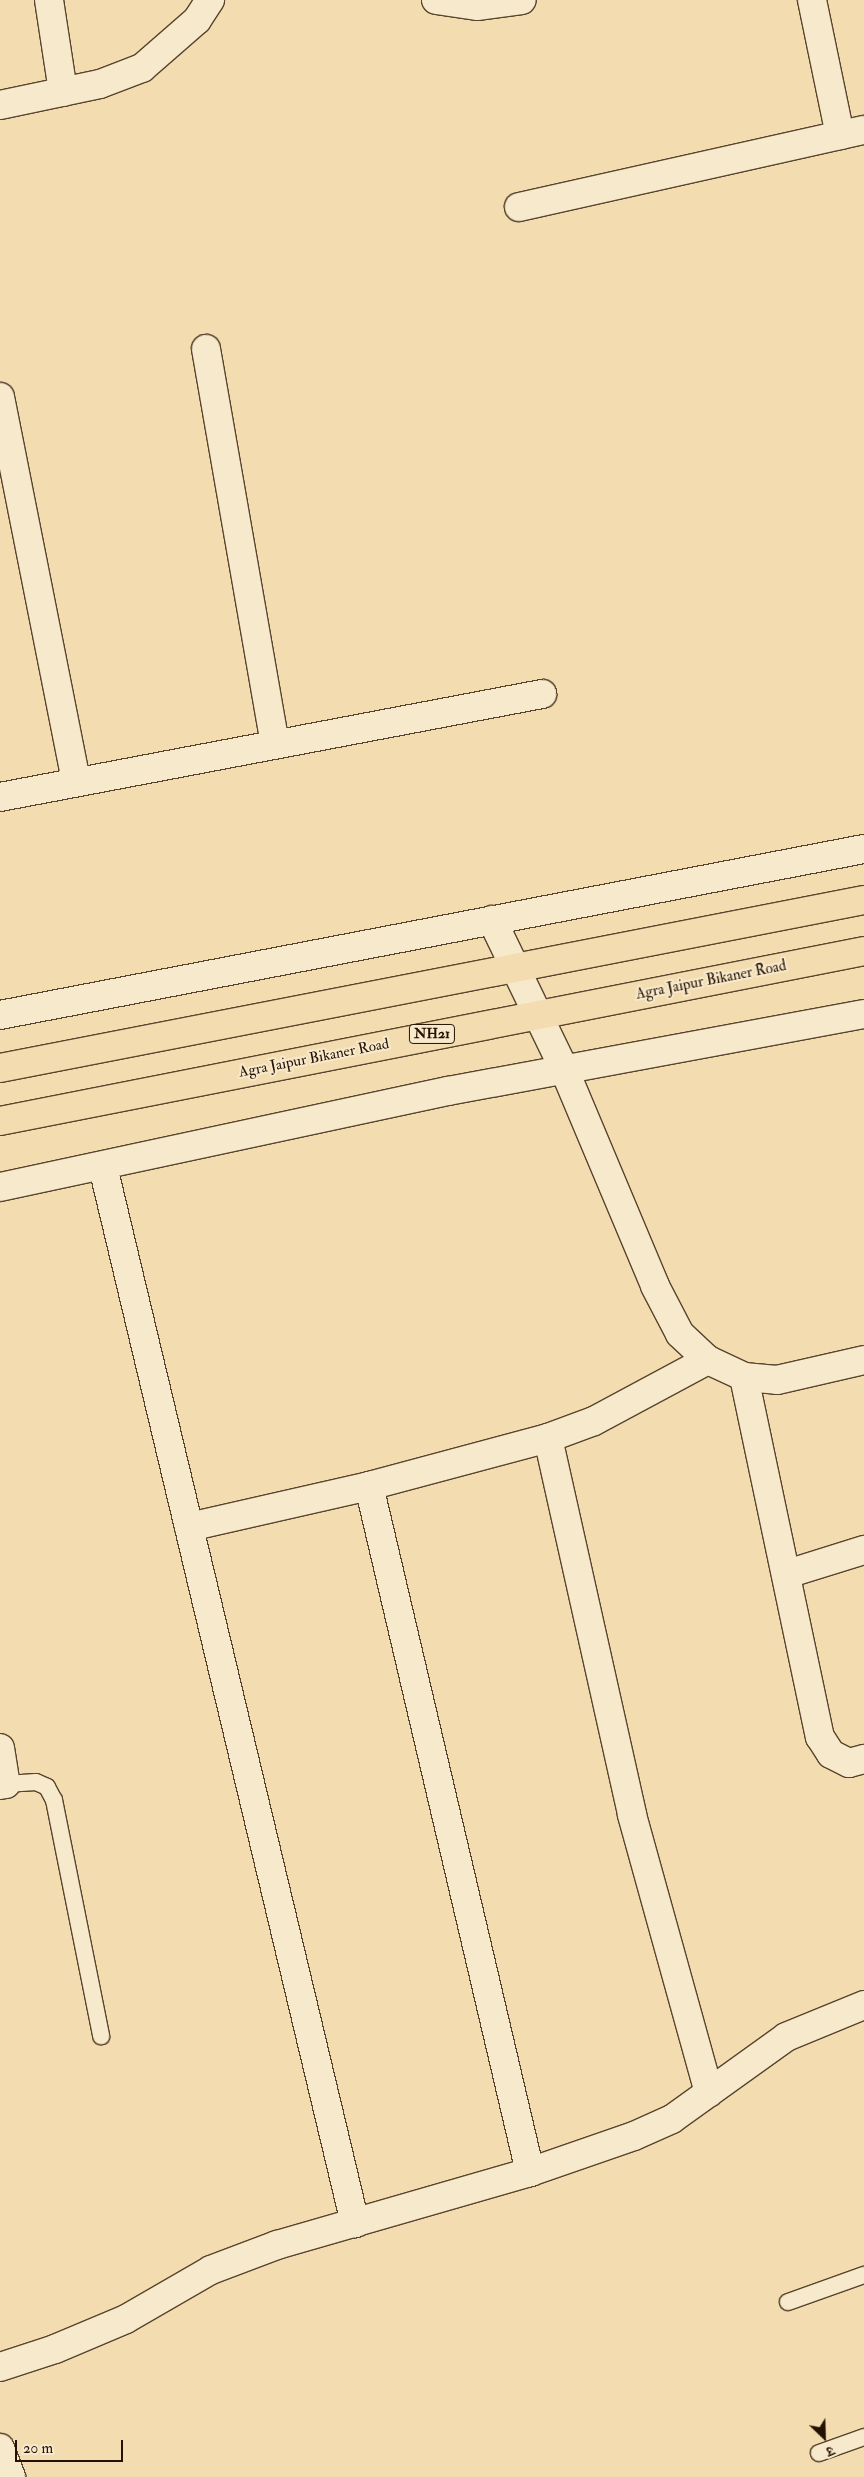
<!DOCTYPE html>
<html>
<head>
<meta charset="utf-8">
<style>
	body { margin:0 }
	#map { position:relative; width:864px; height:2477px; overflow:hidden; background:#f3ddb0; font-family:"IM FELL Double Pica","Noto Serif Devanagari",serif }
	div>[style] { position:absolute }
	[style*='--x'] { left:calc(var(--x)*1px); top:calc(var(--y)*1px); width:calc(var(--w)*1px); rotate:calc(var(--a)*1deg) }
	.roads { filter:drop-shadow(1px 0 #58442d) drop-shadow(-1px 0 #58442d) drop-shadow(0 1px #58442d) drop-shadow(0 -1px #58442d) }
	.service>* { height:16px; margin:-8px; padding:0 8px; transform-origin:8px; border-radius:8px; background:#f7e9cc }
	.minor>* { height:28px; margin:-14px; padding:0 14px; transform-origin:14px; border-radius:14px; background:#f7e9cc }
	.tertiary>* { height:28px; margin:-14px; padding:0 14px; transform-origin:14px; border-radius:14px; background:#f7e9cc }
	.trunk>* { height:28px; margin:-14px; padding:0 14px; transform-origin:14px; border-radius:14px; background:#f3ddb0 }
	span { translate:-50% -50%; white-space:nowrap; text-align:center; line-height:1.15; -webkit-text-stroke:4px #f7e9cc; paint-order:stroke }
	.shield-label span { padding:1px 4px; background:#f7e9cc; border:1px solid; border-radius:4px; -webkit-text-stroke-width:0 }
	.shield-label { font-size:14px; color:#251101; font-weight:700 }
	.street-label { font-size:15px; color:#251101 }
	.north { position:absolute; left:799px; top:2412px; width:50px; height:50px; -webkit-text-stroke:4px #f7e9cc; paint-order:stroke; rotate:156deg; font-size:14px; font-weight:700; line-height:20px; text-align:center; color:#251101 }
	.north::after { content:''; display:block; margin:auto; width:18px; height:22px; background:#251101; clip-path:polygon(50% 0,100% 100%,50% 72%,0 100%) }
	.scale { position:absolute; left:15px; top:2440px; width:108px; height:22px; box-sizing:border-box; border:2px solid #251101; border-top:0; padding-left:6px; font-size:15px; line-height:18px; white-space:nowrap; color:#251101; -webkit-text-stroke:4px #f7e9cc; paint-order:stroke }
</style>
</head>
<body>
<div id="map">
	<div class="roads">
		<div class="service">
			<div style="--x:6;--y:1784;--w:30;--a:-4"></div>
			<div style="--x:36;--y:1782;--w:12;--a:24"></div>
			<div style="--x:47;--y:1787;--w:15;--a:62"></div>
			<div style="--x:54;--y:1800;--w:241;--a:78.7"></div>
			<div style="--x:788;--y:2302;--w:81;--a:-19.6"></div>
			<div style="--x:819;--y:2453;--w:48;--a:-19.6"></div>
		</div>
		<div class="minor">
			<div style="--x:49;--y:0;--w:93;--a:81.3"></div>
			<div style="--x:436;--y:0;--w:41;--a:8.3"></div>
			<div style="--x:477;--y:6;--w:45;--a:-7.6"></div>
			<div style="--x:812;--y:0;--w:138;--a:78.3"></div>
			<div style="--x:0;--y:105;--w:102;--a:-11.9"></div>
			<div style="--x:100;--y:84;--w:45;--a:-20.9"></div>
			<div style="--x:142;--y:68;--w:73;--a:-41.1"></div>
			<div style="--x:197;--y:20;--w:24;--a:-57"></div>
			<div style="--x:519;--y:207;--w:353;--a:-12.6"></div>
			<div style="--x:206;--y:349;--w:401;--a:80.1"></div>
			<div style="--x:0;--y:397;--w:392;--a:78.8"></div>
			<div style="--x:0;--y:797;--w:552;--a:-10.76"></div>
			<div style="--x:492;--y:920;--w:165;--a:64.2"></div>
			<div style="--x:564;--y:1069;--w:235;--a:67.2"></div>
			<div style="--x:655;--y:1286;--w:54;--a:62.5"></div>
			<div style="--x:680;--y:1334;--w:38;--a:43"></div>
			<div style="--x:708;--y:1360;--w:40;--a:25"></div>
			<div style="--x:744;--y:1377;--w:33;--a:5"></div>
			<div style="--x:777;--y:1380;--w:89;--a:-12.9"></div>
			<div style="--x:103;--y:1167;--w:1086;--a:76.58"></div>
			<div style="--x:744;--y:1377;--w:368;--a:78.1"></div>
			<div style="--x:820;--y:1737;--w:20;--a:57"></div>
			<div style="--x:831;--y:1754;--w:20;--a:27"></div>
			<div style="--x:849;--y:1763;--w:16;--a:-15"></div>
			<div style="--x:548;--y:1438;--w:386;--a:77.4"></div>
			<div style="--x:632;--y:1815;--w:288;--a:74.5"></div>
			<div style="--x:369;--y:1486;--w:705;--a:76.79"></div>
			<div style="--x:189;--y:1527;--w:185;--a:-12.8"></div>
			<div style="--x:369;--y:1486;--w:185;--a:-15"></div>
			<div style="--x:548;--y:1438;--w:49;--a:-20.3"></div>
			<div style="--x:594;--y:1421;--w:129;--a:-28.2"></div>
			<div style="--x:787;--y:1574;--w:81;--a:-17.3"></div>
			<div style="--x:0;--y:1748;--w:36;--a:81"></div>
			<div style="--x:6;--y:1784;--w:6;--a:171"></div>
			<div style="--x:0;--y:2367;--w:58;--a:-18.1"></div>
			<div style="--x:55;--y:2349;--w:77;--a:-22.9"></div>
			<div style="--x:126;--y:2319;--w:98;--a:-30"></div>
			<div style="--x:211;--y:2270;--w:71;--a:-20.7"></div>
			<div style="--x:277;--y:2245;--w:263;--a:-16.1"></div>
			<div style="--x:530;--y:2172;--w:110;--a:-19.1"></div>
			<div style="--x:634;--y:2136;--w:42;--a:-24.1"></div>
			<div style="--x:672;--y:2119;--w:140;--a:-35.7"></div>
			<div style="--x:786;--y:2037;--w:84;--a:-22.3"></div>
			<div style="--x:0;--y:2448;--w:31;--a:69"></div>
		</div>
		<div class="tertiary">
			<div style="--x:0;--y:1015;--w:880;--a:-10.88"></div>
			<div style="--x:0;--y:1187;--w:458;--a:-12.1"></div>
			<div style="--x:448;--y:1091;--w:423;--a:-10.5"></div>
		</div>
		<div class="trunk">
			<div style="--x:0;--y:1068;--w:880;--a:-11"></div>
			<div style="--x:0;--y:1121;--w:881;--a:-11.13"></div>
		</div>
	</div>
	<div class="shield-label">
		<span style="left:432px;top:1034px">NH21</span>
	</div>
	<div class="street-label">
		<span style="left:711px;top:980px;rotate:-11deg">Agra Jaipur Bikaner Road</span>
		<span style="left:314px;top:1058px;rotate:-11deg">Agra Jaipur Bikaner Road</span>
	</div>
	<div class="north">उ</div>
	<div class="scale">20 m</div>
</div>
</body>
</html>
